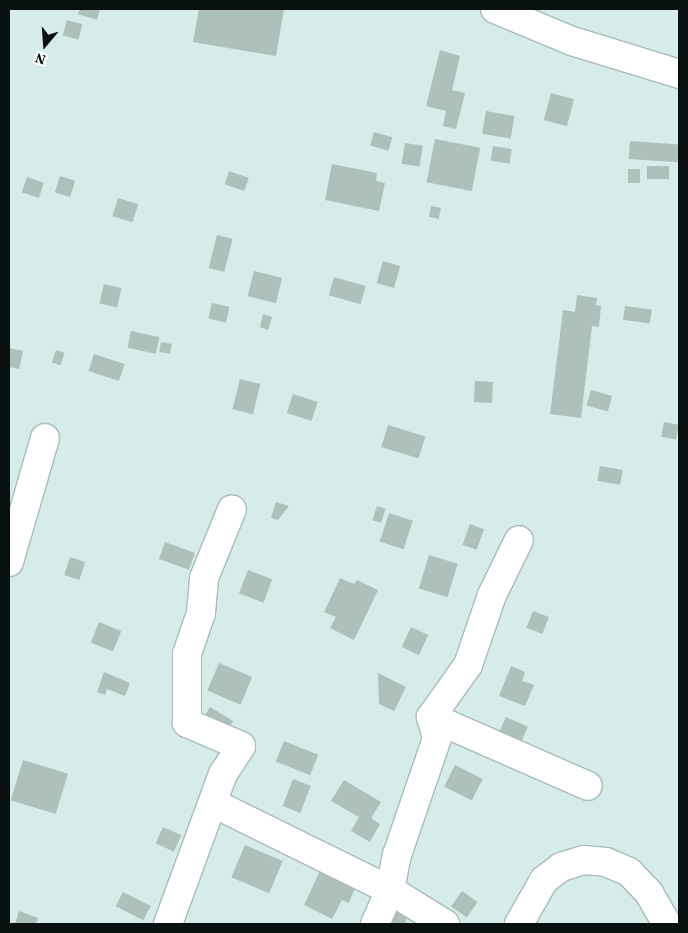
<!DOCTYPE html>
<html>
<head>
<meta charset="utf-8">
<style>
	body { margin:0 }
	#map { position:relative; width:688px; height:933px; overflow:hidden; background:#d5ecea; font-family:"Source Serif 4",serif }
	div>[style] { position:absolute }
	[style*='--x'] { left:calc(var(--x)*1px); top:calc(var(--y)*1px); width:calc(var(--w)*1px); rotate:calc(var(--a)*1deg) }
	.building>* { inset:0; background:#adc0b9; transform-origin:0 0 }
	.roads { filter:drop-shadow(1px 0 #a6bcbb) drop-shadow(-1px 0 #a6bcbb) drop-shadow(0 1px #a6bcbb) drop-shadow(0 -1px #a6bcbb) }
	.street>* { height:28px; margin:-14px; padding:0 14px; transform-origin:14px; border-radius:14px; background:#fff }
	span { translate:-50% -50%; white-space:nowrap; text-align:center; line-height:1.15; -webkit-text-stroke:4px #fff; paint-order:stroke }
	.frame { position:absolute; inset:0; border:10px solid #081010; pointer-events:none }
	.north { position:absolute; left:20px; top:20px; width:50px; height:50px; -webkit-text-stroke:4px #fff; paint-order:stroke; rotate:198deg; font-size:14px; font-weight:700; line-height:20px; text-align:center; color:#081010 }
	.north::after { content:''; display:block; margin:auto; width:18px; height:22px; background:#081010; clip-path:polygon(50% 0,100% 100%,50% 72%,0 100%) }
</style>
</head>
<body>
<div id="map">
	<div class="building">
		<div style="clip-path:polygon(80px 9px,100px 9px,97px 20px,78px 14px)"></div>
		<div style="clip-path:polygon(199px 9px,284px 9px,276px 56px,193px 42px)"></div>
		<div style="left:67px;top:20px;width:16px;height:16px;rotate:15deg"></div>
		<div style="clip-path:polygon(440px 50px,460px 56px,452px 90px,465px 93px,456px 129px,443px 126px,446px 111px,426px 106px)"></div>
		<div style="left:551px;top:93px;width:24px;height:28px;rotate:15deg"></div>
		<div style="left:486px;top:111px;width:29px;height:23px;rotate:10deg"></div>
		<div style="left:374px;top:132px;width:19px;height:14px;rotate:16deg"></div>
		<div style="left:435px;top:139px;width:46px;height:44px;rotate:11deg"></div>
		<div style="left:630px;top:141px;width:49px;height:18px;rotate:4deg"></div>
		<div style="left:405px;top:143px;width:18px;height:21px;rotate:9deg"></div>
		<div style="left:493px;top:146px;width:19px;height:15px;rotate:9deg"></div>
		<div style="clip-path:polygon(332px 164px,377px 173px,376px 181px,385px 183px,379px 211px,325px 200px)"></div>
		<div style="left:647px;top:166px;width:22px;height:13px"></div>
		<div style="left:628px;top:169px;width:12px;height:14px"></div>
		<div style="left:229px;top:171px;width:21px;height:14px;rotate:19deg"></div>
		<div style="left:60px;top:176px;width:16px;height:17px;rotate:18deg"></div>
		<div style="left:27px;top:177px;width:18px;height:16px;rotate:19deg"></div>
		<div style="left:118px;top:198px;width:21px;height:19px;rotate:17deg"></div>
		<div style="left:431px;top:206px;width:10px;height:11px;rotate:11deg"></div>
		<div style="left:217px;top:235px;width:16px;height:34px;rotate:14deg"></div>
		<div style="left:383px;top:261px;width:18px;height:23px;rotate:16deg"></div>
		<div style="left:254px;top:271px;width:29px;height:26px;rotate:14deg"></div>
		<div style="left:334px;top:277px;width:33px;height:19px;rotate:16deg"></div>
		<div style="left:104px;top:284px;width:18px;height:20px;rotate:13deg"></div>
		<div style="clip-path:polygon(577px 295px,597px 298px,596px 305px,601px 306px,599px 327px,592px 326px,581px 418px,550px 414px,563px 310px,575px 312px)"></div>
		<div style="left:212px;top:303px;width:18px;height:16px;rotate:13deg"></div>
		<div style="left:625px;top:306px;width:27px;height:14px;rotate:8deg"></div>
		<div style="clip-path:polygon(263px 314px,272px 317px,268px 330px,260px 327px)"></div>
		<div style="left:131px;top:331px;width:29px;height:17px;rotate:12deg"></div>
		<div style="left:161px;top:342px;width:11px;height:10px;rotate:10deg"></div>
		<div style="clip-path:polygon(9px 348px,23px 351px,19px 369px,9px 367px)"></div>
		<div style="left:56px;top:350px;width:9px;height:13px;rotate:18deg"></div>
		<div style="left:94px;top:354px;width:32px;height:18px;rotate:18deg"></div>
		<div style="left:240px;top:379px;width:21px;height:31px;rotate:14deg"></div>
		<div style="left:475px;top:381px;width:18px;height:21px;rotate:3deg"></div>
		<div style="left:591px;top:390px;width:22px;height:16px;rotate:16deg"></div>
		<div style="left:293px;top:394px;width:26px;height:20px;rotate:18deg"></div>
		<div style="left:664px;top:422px;width:15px;height:15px;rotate:11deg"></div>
		<div style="left:388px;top:425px;width:39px;height:23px;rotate:17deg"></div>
		<div style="left:600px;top:466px;width:23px;height:15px;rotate:10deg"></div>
		<div style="clip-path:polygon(276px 502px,289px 506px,278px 520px,271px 518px)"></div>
		<div style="left:377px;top:506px;width:9px;height:15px;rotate:18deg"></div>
		<div style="left:389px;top:513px;width:25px;height:30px;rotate:18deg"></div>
		<div style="left:470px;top:524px;width:15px;height:22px;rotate:20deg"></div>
		<div style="left:165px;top:542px;width:32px;height:18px;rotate:20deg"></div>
		<div style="left:429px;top:555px;width:30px;height:35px;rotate:17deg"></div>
		<div style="left:70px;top:557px;width:16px;height:19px;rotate:18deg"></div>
		<div style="left:248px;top:570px;width:26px;height:25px;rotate:21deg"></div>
		<div style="clip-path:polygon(340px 578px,354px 584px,357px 580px,378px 590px,354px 640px,330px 628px,336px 617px,324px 612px)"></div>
		<div style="left:533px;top:611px;width:17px;height:18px;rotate:21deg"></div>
		<div style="left:99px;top:622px;width:24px;height:22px;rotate:22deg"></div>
		<div style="left:411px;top:627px;width:19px;height:22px;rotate:25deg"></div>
		<div style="left:219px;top:663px;width:36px;height:30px;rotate:23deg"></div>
		<div style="clip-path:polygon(511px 666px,525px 672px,522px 681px,534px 685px,525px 706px,499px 696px)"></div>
		<div style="clip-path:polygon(104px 672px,130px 683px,125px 696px,107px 689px,105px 695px,97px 692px)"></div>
		<div style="clip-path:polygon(378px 673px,406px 687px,394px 711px,379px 704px)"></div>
		<div style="left:210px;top:707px;width:27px;height:13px;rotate:31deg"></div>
		<div style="left:506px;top:717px;width:24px;height:21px;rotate:24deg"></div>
		<div style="left:284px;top:741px;width:37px;height:22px;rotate:22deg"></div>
		<div style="left:23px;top:760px;width:47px;height:42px;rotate:17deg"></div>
		<div style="left:455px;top:765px;width:31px;height:24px;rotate:27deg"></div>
		<div style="left:293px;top:779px;width:19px;height:29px;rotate:21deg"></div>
		<div style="clip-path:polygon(344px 780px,381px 802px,371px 818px,380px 824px,370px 842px,351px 831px,359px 817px,331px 801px)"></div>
		<div style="left:163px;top:827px;width:20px;height:18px;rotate:24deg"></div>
		<div style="left:245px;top:845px;width:41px;height:35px;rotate:23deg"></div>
		<div style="clip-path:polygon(320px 871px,355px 888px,349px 903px,342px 900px,332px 919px,304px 905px)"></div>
		<div style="left:462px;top:891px;width:19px;height:19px;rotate:35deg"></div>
		<div style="left:123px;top:892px;width:31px;height:16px;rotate:27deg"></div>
		<div style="clip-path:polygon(397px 910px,408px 914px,405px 924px,391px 924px)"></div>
		<div style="clip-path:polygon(19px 911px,38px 918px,36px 924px,15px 924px)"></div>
	</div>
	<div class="roads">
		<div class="street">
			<div style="--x:495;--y:9;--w:83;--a:22.6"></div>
			<div style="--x:572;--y:41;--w:112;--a:17.1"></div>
			<div style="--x:9;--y:562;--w:129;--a:-73.8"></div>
			<div style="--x:431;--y:717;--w:171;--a:23.7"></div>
			<div style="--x:213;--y:803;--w:197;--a:26.2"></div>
			<div style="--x:390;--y:890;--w:65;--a:31.7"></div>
			<div style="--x:168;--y:924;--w:160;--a:-69.9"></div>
			<div style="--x:223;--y:774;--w:33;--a:-57"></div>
			<div style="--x:241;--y:746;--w:59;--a:-156.9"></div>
			<div style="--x:187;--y:723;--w:69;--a:-90"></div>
			<div style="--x:187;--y:654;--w:43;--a:-71.1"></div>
			<div style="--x:201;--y:613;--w:35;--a:-85"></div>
			<div style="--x:204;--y:578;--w:74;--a:-67.9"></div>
			<div style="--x:375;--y:924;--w:37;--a:-66"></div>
			<div style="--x:390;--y:890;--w:36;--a:-79"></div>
			<div style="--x:397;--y:855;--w:124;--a:-71.1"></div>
			<div style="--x:437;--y:738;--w:22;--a:-106"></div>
			<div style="--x:431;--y:717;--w:64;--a:-54.6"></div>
			<div style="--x:468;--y:665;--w:74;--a:-71.1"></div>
			<div style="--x:492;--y:595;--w:61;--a:-63.9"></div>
			<div style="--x:519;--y:924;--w:51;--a:-60.4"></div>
			<div style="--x:544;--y:880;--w:21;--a:-37"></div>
			<div style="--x:561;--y:867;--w:24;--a:-17"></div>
			<div style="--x:584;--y:860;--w:22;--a:5"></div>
			<div style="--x:606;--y:862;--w:25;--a:23"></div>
			<div style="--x:629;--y:872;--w:29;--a:46"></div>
			<div style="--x:649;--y:893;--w:36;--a:60"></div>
		</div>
	</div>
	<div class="frame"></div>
	<div class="north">N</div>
</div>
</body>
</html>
